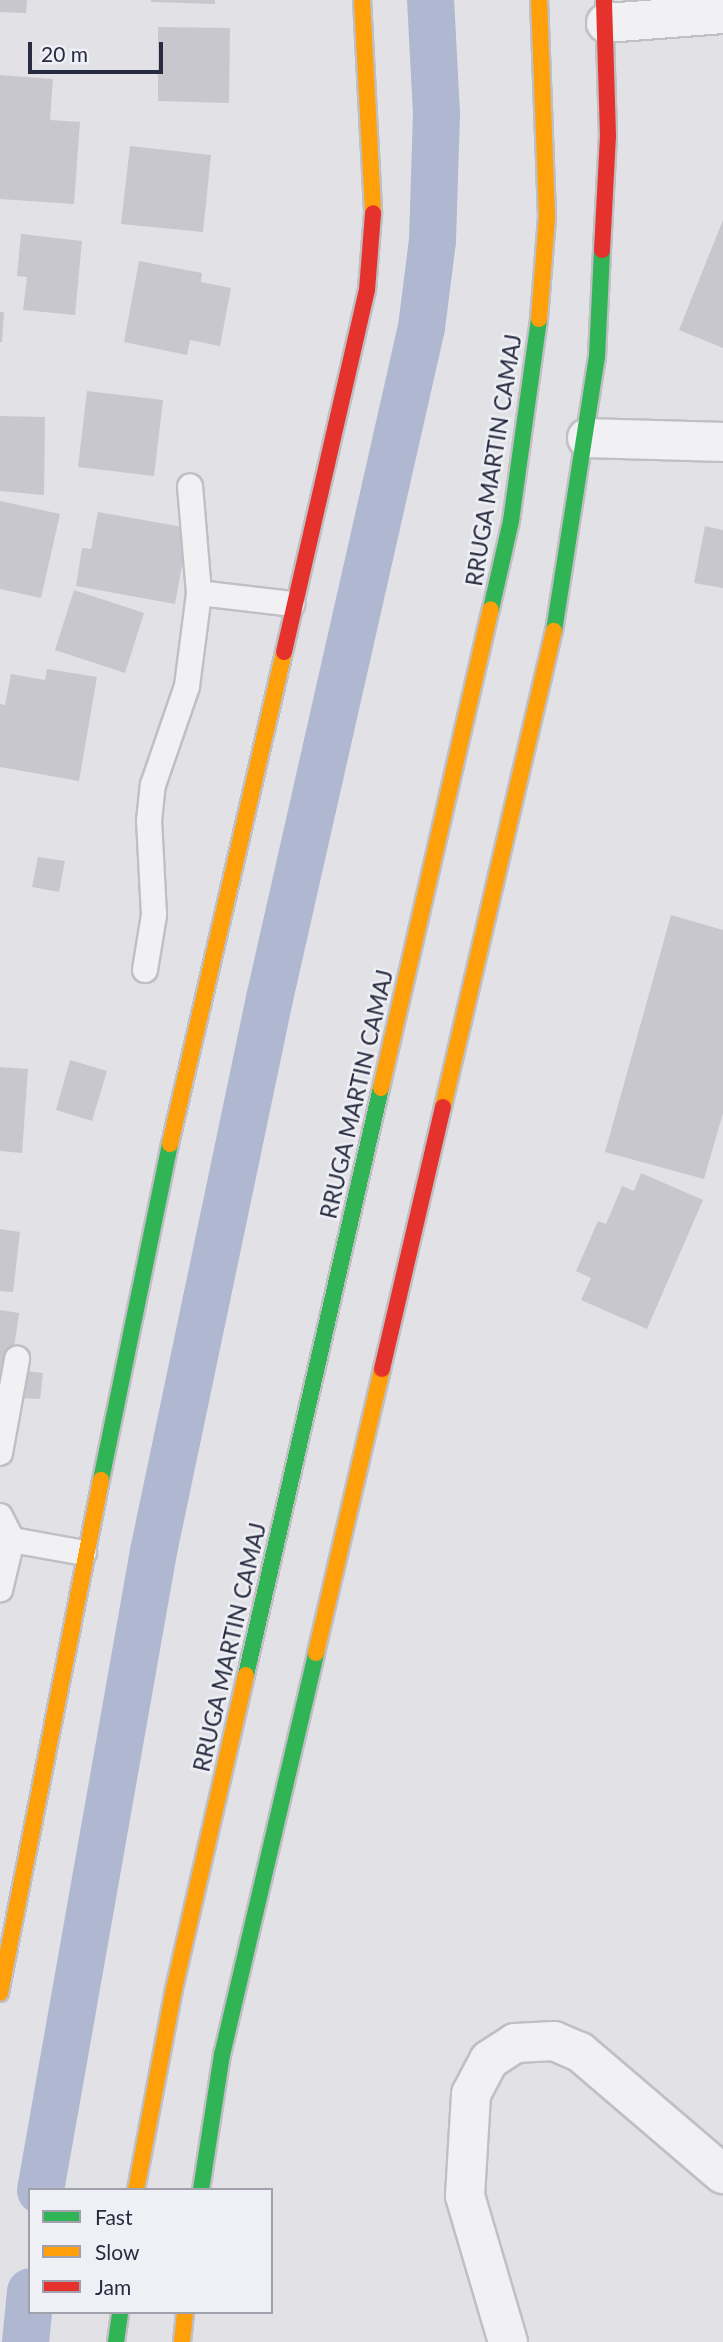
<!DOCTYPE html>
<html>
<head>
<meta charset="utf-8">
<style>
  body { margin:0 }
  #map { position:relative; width:723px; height:2342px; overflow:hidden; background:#e1e1e6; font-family:Lato,sans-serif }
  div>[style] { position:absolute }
  .canal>* { height:47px; margin:-23.5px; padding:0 23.5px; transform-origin:23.5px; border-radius:23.5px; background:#afb7d1 }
  .building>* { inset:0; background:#c7c7cd }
  .roads { filter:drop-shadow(2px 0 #bfbfc4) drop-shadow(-2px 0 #bfbfc4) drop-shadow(0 2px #bfbfc4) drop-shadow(0 -2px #bfbfc4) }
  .lane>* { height:24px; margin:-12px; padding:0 12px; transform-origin:12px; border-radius:12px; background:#f1f1f3 }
  .street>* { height:38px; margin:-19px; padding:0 19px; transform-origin:19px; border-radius:19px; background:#f1f1f3 }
  .fast>* { height:16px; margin:-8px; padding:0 8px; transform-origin:8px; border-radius:8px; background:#30b455 }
  .slow>* { height:16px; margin:-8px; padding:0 8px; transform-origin:8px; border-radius:8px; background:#ff9f0a }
  .jam>* { height:16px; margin:-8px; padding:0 8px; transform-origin:8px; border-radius:8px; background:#e5322d }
  span { translate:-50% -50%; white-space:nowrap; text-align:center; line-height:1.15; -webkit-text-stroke:5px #eff0f6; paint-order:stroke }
  .street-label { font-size:23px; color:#282b3f }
  .legend { position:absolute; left:28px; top:2188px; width:245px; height:126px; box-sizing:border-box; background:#eff0f6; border:2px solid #9fa1ad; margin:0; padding:9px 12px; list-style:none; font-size:21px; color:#282b3f }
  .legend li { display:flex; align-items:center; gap:14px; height:35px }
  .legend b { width:35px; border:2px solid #9fa1ad }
  .scale { position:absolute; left:28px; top:42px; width:135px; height:32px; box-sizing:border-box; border:4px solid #282b3f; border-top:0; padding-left:9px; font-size:21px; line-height:24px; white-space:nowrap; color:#282b3f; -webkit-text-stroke:5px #eff0f6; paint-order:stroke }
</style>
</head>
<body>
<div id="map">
  <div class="canal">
    <i style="left:40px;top:2190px;width:649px;rotate:-79.97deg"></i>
    <i style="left:153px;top:1551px;width:565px;rotate:-78.15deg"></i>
    <i style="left:269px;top:998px;width:688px;rotate:-77.24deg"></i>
    <i style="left:421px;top:327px;width:88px;rotate:-82.8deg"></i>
    <i style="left:432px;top:240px;width:127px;rotate:-88.2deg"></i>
    <i style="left:436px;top:113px;width:113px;rotate:-93deg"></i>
    <i style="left:25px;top:2342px;width:51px;rotate:-84.4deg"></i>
  </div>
  <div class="building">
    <i style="clip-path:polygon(0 0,27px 0,26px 13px,0 12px)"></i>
    <i style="clip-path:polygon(151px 0,215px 0,215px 4px,151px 2px)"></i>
    <i style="clip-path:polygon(158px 27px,230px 28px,229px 103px,158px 101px)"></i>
    <i style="clip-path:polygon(0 75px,53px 79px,50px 120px,80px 122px,74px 204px,0 199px)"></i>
    <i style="clip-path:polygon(130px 146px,211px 155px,203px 232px,121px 224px)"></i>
    <i style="clip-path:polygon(723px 220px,723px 348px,679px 330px)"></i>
    <i style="clip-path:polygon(21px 234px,82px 241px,75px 315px,23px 310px,27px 277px,17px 276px)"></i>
    <i style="clip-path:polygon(139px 261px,202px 273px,201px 282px,231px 288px,220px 346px,190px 340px,187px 355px,124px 342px)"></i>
    <i style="clip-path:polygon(0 312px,4px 312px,2px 342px,0 342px)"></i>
    <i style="clip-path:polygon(87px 391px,163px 400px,154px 476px,78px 467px)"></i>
    <i style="clip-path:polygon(0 416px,45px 417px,44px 495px,0 491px)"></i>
    <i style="clip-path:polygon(0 501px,60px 514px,41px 598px,0 589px)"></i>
    <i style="clip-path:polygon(98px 512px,189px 528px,175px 604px,76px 586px,82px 548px,91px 549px)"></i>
    <i style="clip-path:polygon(705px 526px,723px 530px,723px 588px,694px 583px)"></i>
    <i style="clip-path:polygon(74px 590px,144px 613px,125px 673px,55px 650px)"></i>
    <i style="clip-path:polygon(47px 669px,97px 677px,79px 781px,0 767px,0 704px,5px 705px,11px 674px,45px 680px)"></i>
    <i style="clip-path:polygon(38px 857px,65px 861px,59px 892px,32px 887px)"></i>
    <i style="clip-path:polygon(671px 915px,723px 930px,723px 1113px,704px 1179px,605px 1152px)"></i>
    <i style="clip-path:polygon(70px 1060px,107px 1071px,92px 1121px,56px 1110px)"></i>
    <i style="clip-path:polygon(0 1067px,28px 1069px,22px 1153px,0 1151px)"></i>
    <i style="clip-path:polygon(641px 1173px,703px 1200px,647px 1329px,581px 1300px,591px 1278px,576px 1271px,598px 1221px,606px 1224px,622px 1186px,634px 1191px)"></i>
    <i style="clip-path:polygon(0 1229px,20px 1232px,13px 1292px,0 1291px)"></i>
    <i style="clip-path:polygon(0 1310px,19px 1313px,6px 1405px,0 1404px)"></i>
    <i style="clip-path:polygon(26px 1371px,43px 1373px,40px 1399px,23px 1398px)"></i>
  </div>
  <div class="roads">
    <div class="lane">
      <i style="left:199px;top:593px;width:94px;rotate:6.7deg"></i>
      <i style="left:145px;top:970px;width:56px;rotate:-80.7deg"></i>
      <i style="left:154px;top:915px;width:94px;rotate:-93deg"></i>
      <i style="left:149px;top:821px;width:36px;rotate:-84deg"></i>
      <i style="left:153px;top:785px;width:105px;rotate:-71deg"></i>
      <i style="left:187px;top:686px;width:94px;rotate:-82.6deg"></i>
      <i style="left:199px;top:593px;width:107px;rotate:-94.8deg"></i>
      <i style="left:0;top:1453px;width:96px;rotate:-79.7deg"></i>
      <i style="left:0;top:1516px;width:27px;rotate:63deg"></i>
      <i style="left:12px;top:1540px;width:51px;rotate:103.5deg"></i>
      <i style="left:12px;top:1540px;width:73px;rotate:10.2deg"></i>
    </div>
    <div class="street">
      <i style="left:606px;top:23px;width:117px;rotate:-4.4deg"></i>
      <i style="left:587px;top:438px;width:136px;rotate:1.7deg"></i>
      <i style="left:508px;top:2342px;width:152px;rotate:-106.4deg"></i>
      <i style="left:465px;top:2196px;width:102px;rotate:-86.6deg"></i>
      <i style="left:471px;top:2094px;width:38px;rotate:-62deg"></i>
      <i style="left:489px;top:2060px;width:31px;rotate:-33deg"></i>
      <i style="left:515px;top:2043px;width:39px;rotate:-3deg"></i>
      <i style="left:554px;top:2041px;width:28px;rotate:23deg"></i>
      <i style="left:580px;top:2052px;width:188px;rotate:40.5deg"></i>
    </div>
    <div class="fast">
      <i style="left:491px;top:609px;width:90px;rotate:-77.2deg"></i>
      <i style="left:511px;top:521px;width:204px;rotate:-82.1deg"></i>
      <i style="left:554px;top:631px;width:277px;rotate:-81.1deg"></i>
      <i style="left:597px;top:357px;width:107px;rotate:-87.3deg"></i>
      <i style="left:101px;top:1480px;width:343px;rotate:-78.4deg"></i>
      <i style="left:246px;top:1675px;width:602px;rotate:-77.05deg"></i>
      <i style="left:201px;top:2190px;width:137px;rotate:-81.2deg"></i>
      <i style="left:222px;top:2055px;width:413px;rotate:-76.8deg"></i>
      <i style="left:116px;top:2342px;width:30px;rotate:-82deg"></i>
    </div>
    <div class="slow">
      <i style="left:362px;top:0;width:213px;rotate:87deg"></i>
      <i style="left:539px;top:319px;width:102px;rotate:-85.5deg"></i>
      <i style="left:547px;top:217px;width:217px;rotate:-92.1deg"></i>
      <i style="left:381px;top:1088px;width:491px;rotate:-77.1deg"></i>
      <i style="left:443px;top:1107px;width:489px;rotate:-76.9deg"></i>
      <i style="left:170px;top:1144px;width:505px;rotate:-76.95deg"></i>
      <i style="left:316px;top:1653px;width:292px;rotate:-76.9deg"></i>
      <i style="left:0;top:1993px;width:523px;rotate:-78.86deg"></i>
      <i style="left:136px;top:2190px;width:205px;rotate:-79.3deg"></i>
      <i style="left:174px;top:1989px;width:322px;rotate:-77.1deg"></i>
      <i style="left:182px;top:2342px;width:30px;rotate:-84deg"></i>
    </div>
    <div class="jam">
      <i style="left:602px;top:250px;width:114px;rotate:-87deg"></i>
      <i style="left:608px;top:136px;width:136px;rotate:-91.7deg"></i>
      <i style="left:284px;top:652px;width:371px;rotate:-77.1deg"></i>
      <i style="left:367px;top:290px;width:77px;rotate:-85.5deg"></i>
      <i style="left:382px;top:1369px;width:269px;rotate:-76.9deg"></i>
    </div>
  </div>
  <div class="street-label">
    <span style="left:493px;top:460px;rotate:-81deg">RRUGA MARTIN CAMAJ</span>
    <span style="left:356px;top:1094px;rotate:-77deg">RRUGA MARTIN CAMAJ</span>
    <span style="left:229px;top:1647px;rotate:-77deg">RRUGA MARTIN CAMAJ</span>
  </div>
  <ul class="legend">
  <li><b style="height:9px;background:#30b455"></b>Fast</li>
  <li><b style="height:9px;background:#ff9f0a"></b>Slow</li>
  <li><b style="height:9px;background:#e5322d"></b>Jam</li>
  </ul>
  <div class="scale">20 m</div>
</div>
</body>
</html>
